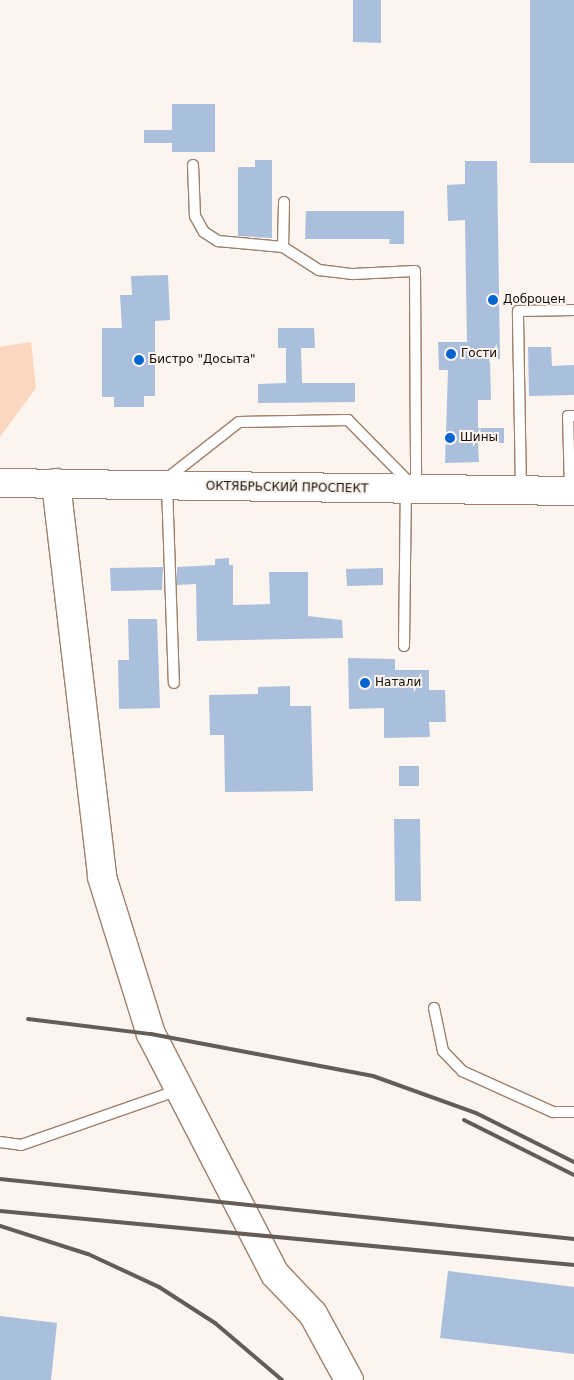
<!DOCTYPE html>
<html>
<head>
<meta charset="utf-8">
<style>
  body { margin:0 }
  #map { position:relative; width:574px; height:1380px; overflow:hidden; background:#fbf4ef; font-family:"DejaVu Sans",sans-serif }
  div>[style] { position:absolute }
  .green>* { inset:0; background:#fad7be }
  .building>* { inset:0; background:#aabfdc }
  .roads { filter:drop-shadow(1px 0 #9d806c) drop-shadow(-1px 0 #9d806c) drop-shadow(0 1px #9d806c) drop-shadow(0 -1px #9d806c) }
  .lane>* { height:10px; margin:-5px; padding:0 5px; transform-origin:5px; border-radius:5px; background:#fff }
  .secondary>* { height:28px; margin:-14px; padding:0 14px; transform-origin:14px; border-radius:14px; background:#fff }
  .primary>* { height:28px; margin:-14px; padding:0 14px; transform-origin:14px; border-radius:14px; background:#fff }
  .rail>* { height:4px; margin:-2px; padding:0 2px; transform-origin:2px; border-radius:2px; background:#665c56 }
  .dots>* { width:14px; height:14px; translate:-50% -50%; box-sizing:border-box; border:2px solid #fbf4ef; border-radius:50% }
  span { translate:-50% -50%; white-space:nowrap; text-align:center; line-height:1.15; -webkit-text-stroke:4px #fbf4ef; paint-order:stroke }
  .poi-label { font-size:12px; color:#180d06 }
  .left { translate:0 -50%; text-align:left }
  .street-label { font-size:12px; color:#180d06 }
</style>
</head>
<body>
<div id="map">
  <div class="green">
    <i style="clip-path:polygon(31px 342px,36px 388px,0 437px,0 347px)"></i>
  </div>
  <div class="building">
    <i style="clip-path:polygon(353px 0,381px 0,381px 43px,353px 42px)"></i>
    <i style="clip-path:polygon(530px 0,574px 0,574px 163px,530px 163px)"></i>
    <i style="clip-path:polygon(172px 104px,215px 104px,215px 152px,172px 152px,172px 143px,144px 143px,144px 130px,172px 130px)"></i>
    <i style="clip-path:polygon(255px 160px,272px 160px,272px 238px,238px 236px,238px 167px,255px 167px)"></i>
    <i style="clip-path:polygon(465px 161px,497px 161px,500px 359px,490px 359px,491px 400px,478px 400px,478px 428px,504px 428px,504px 443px,478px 443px,479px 462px,445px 463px,448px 370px,439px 370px,438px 342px,467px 342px,465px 220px,448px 221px,447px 185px,465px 184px)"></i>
    <i style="clip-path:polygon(306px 211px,404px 211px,404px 244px,389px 244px,390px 239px,305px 239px)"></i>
    <i style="clip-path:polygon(168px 275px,170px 320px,155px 321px,155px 396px,144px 396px,144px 407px,114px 407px,114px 397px,102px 397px,102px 328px,122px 328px,120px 295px,132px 295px,131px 276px)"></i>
    <i style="clip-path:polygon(278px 328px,314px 328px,315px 348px,301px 348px,302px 383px,355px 383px,355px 402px,258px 403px,258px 384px,286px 383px,286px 348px,278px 348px)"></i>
    <i style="clip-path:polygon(528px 347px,551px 347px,552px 366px,574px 365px,574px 395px,529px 396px)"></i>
    <i style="clip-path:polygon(229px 558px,229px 565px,233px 565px,233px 605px,270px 604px,269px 572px,308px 572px,308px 616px,342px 620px,343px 638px,197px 641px,196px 584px,177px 585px,177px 567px,215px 565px,215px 559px)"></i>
    <i style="clip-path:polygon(163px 567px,162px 590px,111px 591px,110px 568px)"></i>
    <i style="clip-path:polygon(383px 568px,383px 585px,347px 586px,346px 569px)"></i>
    <i style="clip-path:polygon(128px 619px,157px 619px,160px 708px,119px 709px,118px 660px,129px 660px)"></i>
    <i style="clip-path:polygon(348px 658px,395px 659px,395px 670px,429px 670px,429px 690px,445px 690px,446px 722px,429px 722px,430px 737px,384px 738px,384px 708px,349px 709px)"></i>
    <i style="clip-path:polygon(290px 686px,290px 706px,311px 706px,313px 791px,225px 792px,224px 735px,210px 735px,209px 695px,258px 694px,258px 687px)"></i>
    <i style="clip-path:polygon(399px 766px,419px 766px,419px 786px,399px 786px)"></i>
    <i style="clip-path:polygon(394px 819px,420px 819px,421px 901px,395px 901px)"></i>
    <i style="clip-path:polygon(448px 1271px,574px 1287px,574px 1354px,440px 1338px)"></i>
    <i style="clip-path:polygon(0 1316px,57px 1323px,51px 1380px,0 1380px)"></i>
  </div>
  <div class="roads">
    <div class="lane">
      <i style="left:193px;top:165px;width:51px;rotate:87.8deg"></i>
      <i style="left:195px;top:216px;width:18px;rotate:61deg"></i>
      <i style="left:204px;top:232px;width:17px;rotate:33deg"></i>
      <i style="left:218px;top:241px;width:65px;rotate:5.3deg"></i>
      <i style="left:283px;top:247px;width:43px;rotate:32.6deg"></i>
      <i style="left:319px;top:270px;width:34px;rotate:7deg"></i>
      <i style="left:353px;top:274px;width:62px;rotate:-2.8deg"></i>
      <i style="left:415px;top:271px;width:218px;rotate:89.7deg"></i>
      <i style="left:283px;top:247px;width:45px;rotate:-88.7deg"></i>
      <i style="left:165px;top:480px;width:94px;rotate:-38.1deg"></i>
      <i style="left:239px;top:422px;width:109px;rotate:-1.1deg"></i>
      <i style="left:348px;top:420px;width:90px;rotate:45.5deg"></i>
      <i style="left:167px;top:486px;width:197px;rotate:88deg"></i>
      <i style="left:521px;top:489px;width:178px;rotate:-91deg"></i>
      <i style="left:518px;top:311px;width:56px;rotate:-1deg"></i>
      <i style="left:570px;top:490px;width:74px;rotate:-91.5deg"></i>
      <i style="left:568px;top:416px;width:6px"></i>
      <i style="left:404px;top:646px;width:156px;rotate:-89.3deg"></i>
      <i style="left:434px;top:1008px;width:44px;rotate:78.2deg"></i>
      <i style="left:443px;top:1051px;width:28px;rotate:46deg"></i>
      <i style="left:462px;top:1071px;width:100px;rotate:24.3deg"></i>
      <i style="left:553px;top:1112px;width:21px"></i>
      <i style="left:0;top:1142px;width:21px;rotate:8deg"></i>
      <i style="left:21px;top:1145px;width:167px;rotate:-19.2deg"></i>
    </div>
    <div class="secondary">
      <i style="left:56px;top:483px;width:397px;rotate:83.3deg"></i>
      <i style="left:102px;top:877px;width:164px;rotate:72.7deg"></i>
      <i style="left:151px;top:1034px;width:270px;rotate:62.7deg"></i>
      <i style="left:275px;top:1274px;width:55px;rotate:46.5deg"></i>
      <i style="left:313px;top:1314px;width:75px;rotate:61.4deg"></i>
    </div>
    <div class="primary">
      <i style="left:0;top:483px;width:574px;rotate:0.8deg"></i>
    </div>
  </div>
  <div class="rail">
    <i style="left:28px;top:1019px;width:124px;rotate:7deg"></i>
    <i style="left:151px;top:1034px;width:226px;rotate:10.7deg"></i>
    <i style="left:373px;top:1076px;width:109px;rotate:19.8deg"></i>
    <i style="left:476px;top:1113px;width:110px;rotate:26.6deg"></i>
    <i style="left:464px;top:1120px;width:123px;rotate:26.6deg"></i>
    <i style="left:0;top:1179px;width:577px;rotate:5.97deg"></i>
    <i style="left:0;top:1211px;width:577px;rotate:5.37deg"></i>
    <i style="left:0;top:1226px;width:92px;rotate:17.7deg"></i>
    <i style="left:88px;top:1254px;width:78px;rotate:24.9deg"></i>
    <i style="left:159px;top:1287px;width:67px;rotate:32.7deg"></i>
    <i style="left:215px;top:1323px;width:88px;rotate:40.4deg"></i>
  </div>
  <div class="dots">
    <i style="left:493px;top:300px;background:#0465ce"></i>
    <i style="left:451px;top:354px;background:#0465ce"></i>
    <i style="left:139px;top:360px;background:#0465ce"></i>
    <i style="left:450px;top:438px;background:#0465ce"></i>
    <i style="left:365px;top:683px;background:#0465ce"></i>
  </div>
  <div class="poi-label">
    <span class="left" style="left:503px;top:300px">Доброцен</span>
    <span class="left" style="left:461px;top:354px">Гости</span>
    <span class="left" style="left:149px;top:360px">Бистро "Досыта"</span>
    <span class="left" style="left:460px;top:438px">Шины</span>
    <span class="left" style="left:375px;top:683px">Натали</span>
  </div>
  <div class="street-label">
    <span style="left:287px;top:488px;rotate:1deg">ОКТЯБРЬСКИЙ ПРОСПЕКТ</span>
  </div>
</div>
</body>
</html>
